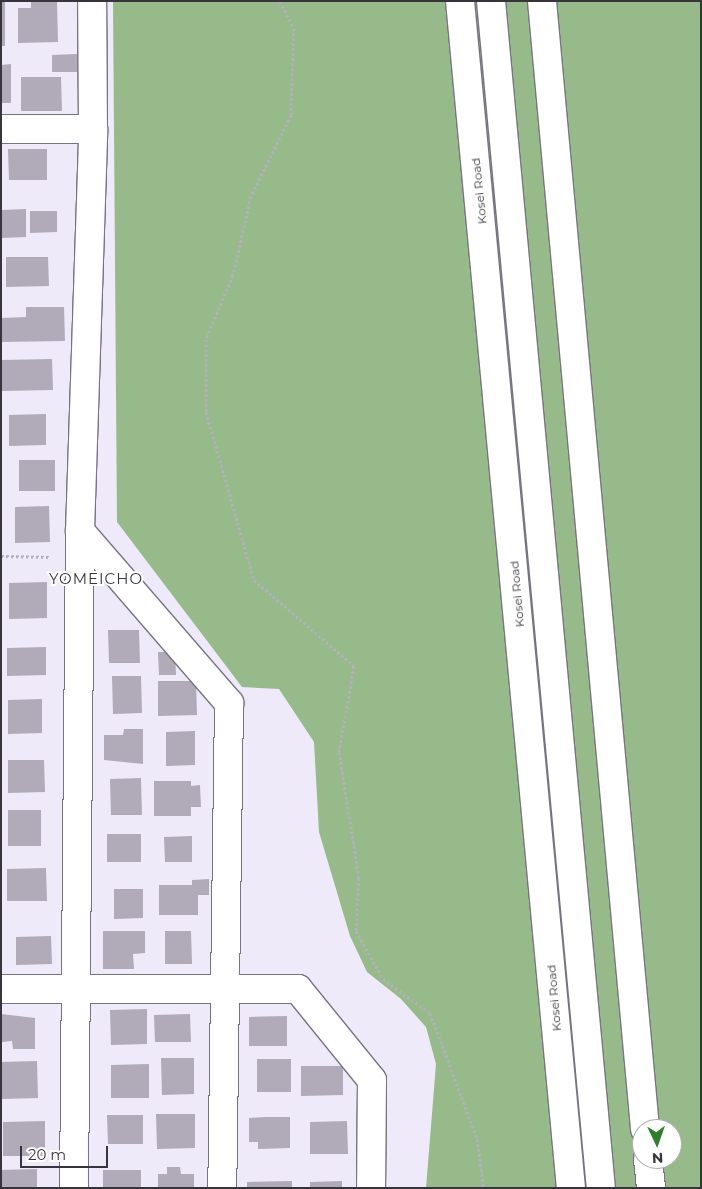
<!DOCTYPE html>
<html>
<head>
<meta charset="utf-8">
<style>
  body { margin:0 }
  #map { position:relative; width:702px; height:1189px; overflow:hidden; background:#eeeaf9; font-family:Montserrat,sans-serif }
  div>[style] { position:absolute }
  .forest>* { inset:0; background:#96ba8a }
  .building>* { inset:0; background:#b1aab8 }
  .path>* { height:3px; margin-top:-1.5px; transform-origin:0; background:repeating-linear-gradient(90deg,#b3b0bc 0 2.5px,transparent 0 5px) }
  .roads { filter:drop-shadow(1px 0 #777481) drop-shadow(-1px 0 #777481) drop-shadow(0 1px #777481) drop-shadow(0 -1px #777481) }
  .minor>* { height:28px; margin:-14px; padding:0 14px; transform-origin:14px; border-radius:14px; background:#fff }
  .tertiary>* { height:28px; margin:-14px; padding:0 14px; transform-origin:14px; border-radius:14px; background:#fff }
  .motorway>* { height:28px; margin:-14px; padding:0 14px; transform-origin:14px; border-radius:14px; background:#fff }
  span { translate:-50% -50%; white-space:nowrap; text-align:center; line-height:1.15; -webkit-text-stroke:4px #fff; paint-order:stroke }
  .street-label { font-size:12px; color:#37353b }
  .quarter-label { font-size:15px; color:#37353b; letter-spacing:1px }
  .frame { position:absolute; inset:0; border:2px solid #37353b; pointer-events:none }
  .north { position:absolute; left:632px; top:1119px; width:50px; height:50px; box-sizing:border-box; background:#fff; border:1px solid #afaeb1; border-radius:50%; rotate:177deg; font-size:14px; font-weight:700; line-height:20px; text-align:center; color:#37353b }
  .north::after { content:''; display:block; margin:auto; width:18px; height:22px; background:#2d7f2b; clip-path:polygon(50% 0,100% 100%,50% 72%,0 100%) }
  .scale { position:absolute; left:20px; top:1146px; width:88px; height:22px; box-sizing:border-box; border:2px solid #37353b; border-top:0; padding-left:6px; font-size:15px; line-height:18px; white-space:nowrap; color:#37353b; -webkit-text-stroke:4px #fff; paint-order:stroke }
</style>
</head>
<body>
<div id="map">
  <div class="forest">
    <i style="clip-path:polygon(evenodd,113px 1px,701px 1px,701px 1188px,426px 1188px,436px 1064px,426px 1027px,401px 999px,367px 972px,350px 936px,319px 832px,314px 742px,279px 689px,242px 687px,117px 522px,113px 1px,642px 1129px,672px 1129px,672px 1159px,642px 1159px,642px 1129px)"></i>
  </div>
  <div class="building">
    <i style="clip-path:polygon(31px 1px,57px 1px,58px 42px,18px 43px,18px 8px,31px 8px)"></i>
    <i style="clip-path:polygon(1px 2px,5px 2px,5px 46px,1px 46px)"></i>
    <i style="clip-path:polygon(77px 54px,77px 72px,52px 72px,52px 55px)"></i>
    <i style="clip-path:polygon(11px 64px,11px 103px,1px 103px,1px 65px)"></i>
    <i style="clip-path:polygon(21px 77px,61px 77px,62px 111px,21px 111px)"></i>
    <i style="clip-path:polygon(8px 149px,47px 149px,47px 180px,9px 180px)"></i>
    <i style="clip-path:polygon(26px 209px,26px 237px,1px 238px,1px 210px)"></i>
    <i style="clip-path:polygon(30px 211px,57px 211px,57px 232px,30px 233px)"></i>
    <i style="clip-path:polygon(6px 257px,48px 257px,49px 286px,6px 287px)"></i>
    <i style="clip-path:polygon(26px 307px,64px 307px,65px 341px,1px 342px,1px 318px,26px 317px)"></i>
    <i style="clip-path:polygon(52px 359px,53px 390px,2px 391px,1px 360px)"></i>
    <i style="clip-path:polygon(46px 414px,46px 445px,9px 446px,9px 415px)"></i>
    <i style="clip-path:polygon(19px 460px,55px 460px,55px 491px,19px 491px)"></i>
    <i style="clip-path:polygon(49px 506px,50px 542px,15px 543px,15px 507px)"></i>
    <i style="clip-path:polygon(47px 582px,47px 618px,9px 619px,9px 583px)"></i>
    <i style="clip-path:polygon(108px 630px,139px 630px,140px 663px,109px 663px)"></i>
    <i style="clip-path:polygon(46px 647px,46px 675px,7px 676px,7px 648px)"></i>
    <i style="clip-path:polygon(158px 652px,175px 652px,176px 675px,159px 675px)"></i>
    <i style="clip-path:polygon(112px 676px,141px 676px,142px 713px,113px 714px)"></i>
    <i style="clip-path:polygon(158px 681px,196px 681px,197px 715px,158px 716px)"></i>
    <i style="clip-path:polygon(42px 699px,42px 733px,8px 734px,8px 700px)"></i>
    <i style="clip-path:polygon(124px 729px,143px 729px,143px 764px,104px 760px,104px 735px,123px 735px)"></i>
    <i style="clip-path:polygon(195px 731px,195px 765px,166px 766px,166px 732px)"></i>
    <i style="clip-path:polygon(8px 760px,44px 760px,45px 792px,8px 793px)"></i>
    <i style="clip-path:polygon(141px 778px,142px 815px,111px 815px,110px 779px)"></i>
    <i style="clip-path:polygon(154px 781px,191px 781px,191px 786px,200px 785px,201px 807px,191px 807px,191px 816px,154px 816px)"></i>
    <i style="clip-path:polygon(8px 810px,41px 810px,41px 846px,8px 846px)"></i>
    <i style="clip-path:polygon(107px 834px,141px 834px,141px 862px,107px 862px)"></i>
    <i style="clip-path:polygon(192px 836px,192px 862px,165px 862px,164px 837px)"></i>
    <i style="clip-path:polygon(46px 868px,47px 901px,7px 901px,7px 869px)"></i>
    <i style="clip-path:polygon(209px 879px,209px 895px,198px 895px,198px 915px,159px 915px,159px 885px,192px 885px,192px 880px)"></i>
    <i style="clip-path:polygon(114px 889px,143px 889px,143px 918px,114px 919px)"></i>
    <i style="clip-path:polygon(103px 931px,145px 931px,145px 953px,133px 954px,134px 969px,103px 969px)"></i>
    <i style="clip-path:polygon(165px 931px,191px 931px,192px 964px,165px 964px)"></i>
    <i style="clip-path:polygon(51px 936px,52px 964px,16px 965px,16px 937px)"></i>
    <i style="clip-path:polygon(147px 1009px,147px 1044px,111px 1045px,110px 1010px)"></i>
    <i style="clip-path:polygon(1px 1014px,35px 1018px,35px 1049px,13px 1049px,12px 1041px,2px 1042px)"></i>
    <i style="clip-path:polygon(190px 1014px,191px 1042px,155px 1042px,154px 1015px)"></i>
    <i style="clip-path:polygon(287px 1016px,287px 1046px,249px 1046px,249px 1017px)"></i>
    <i style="clip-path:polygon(161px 1058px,194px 1058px,194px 1094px,162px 1095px)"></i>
    <i style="clip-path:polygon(257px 1059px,291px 1059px,291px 1092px,257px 1092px)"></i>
    <i style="clip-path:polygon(37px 1061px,38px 1098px,1px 1099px,1px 1062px)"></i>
    <i style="clip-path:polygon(149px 1064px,149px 1098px,111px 1098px,111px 1065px)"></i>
    <i style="clip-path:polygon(301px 1066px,343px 1066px,343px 1095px,301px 1096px)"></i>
    <i style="clip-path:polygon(156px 1114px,195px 1114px,195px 1148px,157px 1149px)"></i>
    <i style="clip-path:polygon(107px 1115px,143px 1115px,143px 1144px,108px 1144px)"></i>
    <i style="clip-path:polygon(265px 1117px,290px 1117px,290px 1148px,258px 1149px,258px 1142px,249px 1142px,249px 1118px)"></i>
    <i style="clip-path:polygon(45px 1121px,45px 1156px,3px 1156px,3px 1122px)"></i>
    <i style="clip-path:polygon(347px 1121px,348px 1154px,310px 1154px,310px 1122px)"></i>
    <i style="clip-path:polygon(167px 1167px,180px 1167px,181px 1174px,194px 1174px,194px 1188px,158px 1188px,158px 1174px,167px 1174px)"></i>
    <i style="clip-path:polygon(37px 1169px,37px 1188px,1px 1188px,1px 1170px)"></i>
    <i style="clip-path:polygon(103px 1170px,141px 1170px,141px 1188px,103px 1188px)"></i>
    <i style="clip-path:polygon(292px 1181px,292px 1188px,247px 1188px,247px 1182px)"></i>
    <i style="clip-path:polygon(342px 1181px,342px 1188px,310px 1188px,310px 1182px)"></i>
  </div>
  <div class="path">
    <i style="left:280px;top:1px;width:30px;rotate:63deg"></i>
    <i style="left:294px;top:28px;width:87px;rotate:92deg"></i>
    <i style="left:291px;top:115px;width:90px;rotate:116.3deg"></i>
    <i style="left:251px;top:196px;width:81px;rotate:102.8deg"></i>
    <i style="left:233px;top:275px;width:69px;rotate:112.9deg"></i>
    <i style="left:206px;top:339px;width:73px;rotate:90deg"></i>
    <i style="left:206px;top:412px;width:175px;rotate:74.1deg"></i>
    <i style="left:254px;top:580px;width:132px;rotate:40.7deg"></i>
    <i style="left:354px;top:666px;width:87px;rotate:99.9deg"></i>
    <i style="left:339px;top:752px;width:128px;rotate:81deg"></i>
    <i style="left:359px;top:878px;width:53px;rotate:93.2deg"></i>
    <i style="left:356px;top:931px;width:55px;rotate:60.6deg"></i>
    <i style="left:383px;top:979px;width:58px;rotate:35.9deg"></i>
    <i style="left:430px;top:1013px;width:134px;rotate:69.5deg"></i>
    <i style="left:477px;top:1139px;width:49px;rotate:81.9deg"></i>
    <i style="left:1px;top:556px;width:50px;rotate:1.1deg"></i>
  </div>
  <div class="roads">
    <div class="minor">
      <i style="left:1px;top:129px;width:92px"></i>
      <i style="left:80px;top:531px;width:228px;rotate:49.1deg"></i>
      <i style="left:229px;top:703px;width:485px;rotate:90.8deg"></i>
      <i style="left:1px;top:989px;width:297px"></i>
      <i style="left:298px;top:989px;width:117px;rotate:50.9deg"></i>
      <i style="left:372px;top:1080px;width:108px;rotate:90.5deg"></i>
      <i style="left:74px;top:1188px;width:657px;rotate:-89.48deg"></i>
      <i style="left:80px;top:531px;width:402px;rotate:-88.1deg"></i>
      <i style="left:93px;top:129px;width:128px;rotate:-90.4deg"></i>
    </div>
    <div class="tertiary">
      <i style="left:542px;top:1px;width:1133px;rotate:84.78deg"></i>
      <i style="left:648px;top:1159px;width:29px;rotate:84deg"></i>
    </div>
    <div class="motorway">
      <i style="left:460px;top:1px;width:1192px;rotate:84.66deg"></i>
      <i style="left:491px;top:1px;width:1192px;rotate:84.71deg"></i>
    </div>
  </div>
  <div class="street-label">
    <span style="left:479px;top:191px;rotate:-96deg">Kosei Road</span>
    <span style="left:517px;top:594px;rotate:-95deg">Kosei Road</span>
    <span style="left:554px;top:998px;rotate:-95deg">Kosei Road</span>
  </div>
  <div class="quarter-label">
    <span style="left:96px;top:579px">YOMEICHO</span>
  </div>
  <div class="frame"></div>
  <div class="north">N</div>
  <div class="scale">20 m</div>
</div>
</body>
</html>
